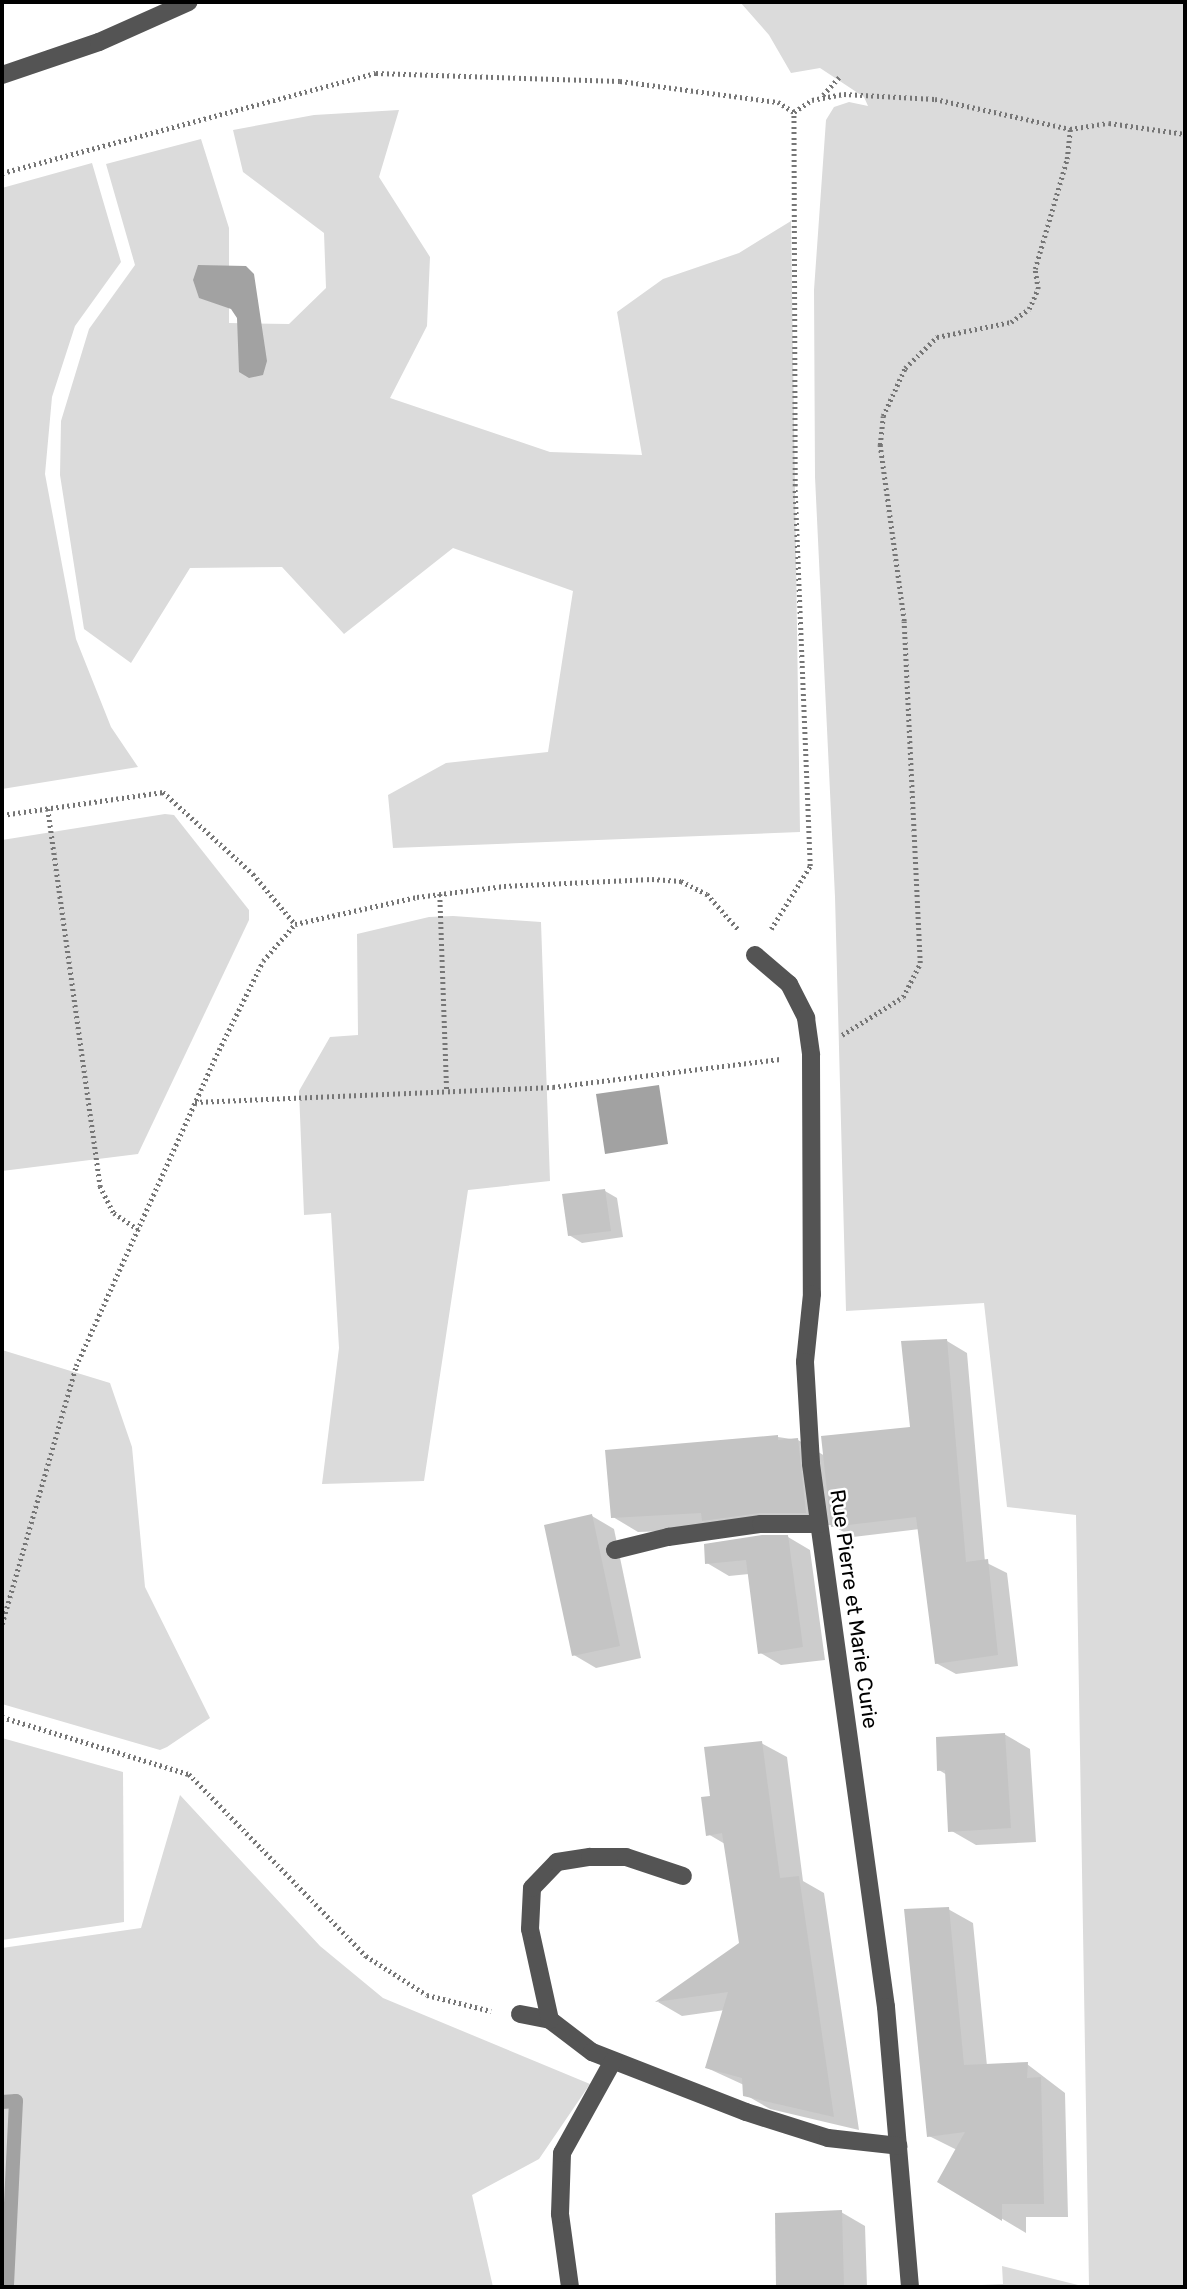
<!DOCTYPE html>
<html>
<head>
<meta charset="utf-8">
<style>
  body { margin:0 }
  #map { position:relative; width:1187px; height:2289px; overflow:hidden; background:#fff; font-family:Rubik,sans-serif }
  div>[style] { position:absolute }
  .green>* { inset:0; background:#dbdbdb }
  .water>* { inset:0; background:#a2a2a2 }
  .shadow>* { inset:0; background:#0003 }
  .stream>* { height:14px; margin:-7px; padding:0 7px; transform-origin:7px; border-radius:7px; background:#a2a2a2 }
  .building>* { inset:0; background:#c4c4c4 }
  .path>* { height:4.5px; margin-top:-2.25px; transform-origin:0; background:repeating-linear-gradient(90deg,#767676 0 2px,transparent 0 5.5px) }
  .minor>* { height:18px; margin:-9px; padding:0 9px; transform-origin:9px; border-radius:9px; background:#545454 }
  span { translate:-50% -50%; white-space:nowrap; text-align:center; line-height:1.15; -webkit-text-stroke:5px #fff; paint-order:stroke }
  .street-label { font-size:21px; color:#000 }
  .frame { position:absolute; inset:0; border:4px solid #000; pointer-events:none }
</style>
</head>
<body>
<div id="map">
  <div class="green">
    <i style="clip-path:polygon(740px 2px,1185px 2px,1185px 2287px,1089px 2287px,1076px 1515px,1007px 1507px,984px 1303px,846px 1311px,835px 897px,815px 477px,814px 290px,826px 120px,834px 107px,849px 102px,868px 106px,864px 97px,820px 68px,791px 73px,769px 35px)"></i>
    <i style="clip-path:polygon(399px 110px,379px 177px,430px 257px,427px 326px,390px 398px,550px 452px,642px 455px,617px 312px,663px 279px,739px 253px,791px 221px,800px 832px,393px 848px,388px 795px,446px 763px,548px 752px,573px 591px,453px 548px,344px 634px,282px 567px,190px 568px,131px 663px,84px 629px,60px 475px,61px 421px,89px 329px,135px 265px,106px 164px,201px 139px,229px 228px,229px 323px,289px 324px,326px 288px,324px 233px,243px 172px,233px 130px,314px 115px)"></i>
    <i style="clip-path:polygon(92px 163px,121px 262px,75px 326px,52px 397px,45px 474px,76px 639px,111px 727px,138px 767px,2px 789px,2px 188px)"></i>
    <i style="clip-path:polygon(165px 814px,174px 815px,249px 910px,249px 920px,138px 1154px,2px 1171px,2px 840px)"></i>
    <i style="clip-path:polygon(453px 916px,541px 922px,550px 1181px,468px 1190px,424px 1481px,322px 1484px,339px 1348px,331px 1213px,304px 1215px,299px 1091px,330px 1037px,358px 1035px,357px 934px,429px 917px)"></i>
    <i style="clip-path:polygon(2px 1350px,110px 1383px,132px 1447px,145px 1587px,210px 1718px,167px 1747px,160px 1750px,2px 1704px)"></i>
    <i style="clip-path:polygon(2px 1738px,123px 1772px,124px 1922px,2px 1940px)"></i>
    <i style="clip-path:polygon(180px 1795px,320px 1946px,383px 1998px,590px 2084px,539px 2159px,472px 2195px,493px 2287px,2px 2287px,2px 1948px,141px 1928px)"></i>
    <i style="clip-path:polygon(1002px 2266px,1086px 2287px,939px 2287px,1003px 2284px)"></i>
  </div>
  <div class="water">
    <i style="clip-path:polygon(198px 265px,246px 266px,254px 274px,267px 361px,263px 375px,249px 378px,239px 372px,237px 318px,231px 309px,199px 298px,193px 280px)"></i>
    <i style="clip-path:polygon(659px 1085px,668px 1144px,605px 1154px,596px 1094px)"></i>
  </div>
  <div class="shadow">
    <i style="clip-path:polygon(605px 1191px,617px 1198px,623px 1237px,582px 1243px,569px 1235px)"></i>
    <i style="clip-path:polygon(947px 1341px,967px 1353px,985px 1562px,1007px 1573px,1018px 1666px,956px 1674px,936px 1663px,920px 1529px,853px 1537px,831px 1525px,638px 1532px,613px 1517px,778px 1437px,798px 1440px,825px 1456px,911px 1428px)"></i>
    <i style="clip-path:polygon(592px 1516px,614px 1529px,641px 1658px,596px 1668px,574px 1655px)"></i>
    <i style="clip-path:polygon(788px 1537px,810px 1550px,825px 1660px,781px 1665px,759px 1652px,749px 1574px,729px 1576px,707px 1563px)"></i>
    <i style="clip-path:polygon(1004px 1734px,1030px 1749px,1036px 1842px,976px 1845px,950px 1830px,947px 1775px,939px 1770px)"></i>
    <i style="clip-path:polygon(761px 1743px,787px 1757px,803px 1881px,824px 1893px,859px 2130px,770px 2109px,744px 2094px,744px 2085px,707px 2068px,725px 2010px,682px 2016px,658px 2002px,741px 1944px,725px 1844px,708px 1834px,712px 1797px)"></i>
    <i style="clip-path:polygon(948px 1909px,973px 1923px,987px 2066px,1027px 2064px,1065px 2093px,1068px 2217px,1026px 2217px,1026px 2233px,939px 2181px,957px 2150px,929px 2136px)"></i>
    <i style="clip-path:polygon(841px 2212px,865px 2226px,867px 2287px,779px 2287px,777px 2215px)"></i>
  </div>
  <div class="stream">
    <i style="left:2px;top:2102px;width:14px;rotate:-4deg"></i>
    <i style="left:16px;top:2101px;width:186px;rotate:92.8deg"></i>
  </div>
  <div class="building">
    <i style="clip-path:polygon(605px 1189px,611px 1231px,568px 1236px,562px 1194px)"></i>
    <i style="clip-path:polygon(947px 1339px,966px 1562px,988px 1559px,998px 1655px,935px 1664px,916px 1517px,831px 1527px,821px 1436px,910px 1427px,901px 1341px)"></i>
    <i style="clip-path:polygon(778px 1435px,778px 1440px,798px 1438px,806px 1513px,760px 1513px,702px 1521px,701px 1513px,611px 1518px,605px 1450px)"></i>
    <i style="clip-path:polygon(592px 1514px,620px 1646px,572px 1656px,544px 1525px)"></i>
    <i style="clip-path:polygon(762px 1535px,788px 1535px,803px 1647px,758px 1654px,746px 1560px,705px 1564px,704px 1544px)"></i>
    <i style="clip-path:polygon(1005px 1733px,1011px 1828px,948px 1832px,945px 1770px,937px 1771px,936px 1737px)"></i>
    <i style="clip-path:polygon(762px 1741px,780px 1878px,799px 1876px,834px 2117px,743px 2096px,742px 2078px,705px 2068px,728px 1992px,655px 2002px,739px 1943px,722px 1833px,706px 1836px,701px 1797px,710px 1796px,704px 1747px)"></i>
    <i style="clip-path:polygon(949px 1907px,964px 2065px,1028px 2062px,1027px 2078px,1041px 2077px,1044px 2204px,1002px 2204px,1002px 2221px,937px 2182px,965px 2132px,927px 2137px,904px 1909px)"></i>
    <i style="clip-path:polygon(842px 2210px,844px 2287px,776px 2287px,775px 2213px)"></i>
  </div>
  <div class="path">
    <i style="left:823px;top:95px;width:24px;rotate:-48deg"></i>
    <i style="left:794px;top:112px;width:22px;rotate:-34deg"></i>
    <i style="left:812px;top:100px;width:33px;rotate:-11deg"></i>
    <i style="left:844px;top:94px;width:91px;rotate:3.1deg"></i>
    <i style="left:935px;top:99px;width:138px;rotate:12.5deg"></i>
    <i style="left:1070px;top:129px;width:39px;rotate:-9deg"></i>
    <i style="left:1109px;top:123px;width:77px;rotate:8.2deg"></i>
    <i style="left:2px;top:173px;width:387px;rotate:-15deg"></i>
    <i style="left:376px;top:73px;width:244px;rotate:1.9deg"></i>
    <i style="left:620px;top:81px;width:159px;rotate:7.6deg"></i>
    <i style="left:778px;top:102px;width:19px;rotate:32deg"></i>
    <i style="left:48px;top:809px;width:381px;rotate:82.1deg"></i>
    <i style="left:100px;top:1186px;width:30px;rotate:63deg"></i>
    <i style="left:114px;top:1213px;width:30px;rotate:34deg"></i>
    <i style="left:2px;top:815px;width:163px;rotate:-8.1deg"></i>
    <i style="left:163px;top:792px;width:122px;rotate:42.3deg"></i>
    <i style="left:253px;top:874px;width:65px;rotate:50deg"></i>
    <i style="left:440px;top:894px;width:196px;rotate:88deg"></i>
    <i style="left:771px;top:929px;width:74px;rotate:-58.2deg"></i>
    <i style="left:810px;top:866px;width:380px;rotate:-92.3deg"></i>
    <i style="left:795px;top:486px;width:374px;rotate:-90.2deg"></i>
    <i style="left:842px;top:1035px;width:72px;rotate:-31.9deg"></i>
    <i style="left:903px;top:997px;width:38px;rotate:-63deg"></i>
    <i style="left:920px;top:963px;width:342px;rotate:-92.7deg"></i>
    <i style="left:904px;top:621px;width:178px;rotate:-97.8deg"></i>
    <i style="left:880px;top:445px;width:29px;rotate:-84deg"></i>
    <i style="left:883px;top:416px;width:53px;rotate:-65.4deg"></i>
    <i style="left:905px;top:368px;width:45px;rotate:-44.1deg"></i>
    <i style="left:937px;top:337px;width:76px;rotate:-11.5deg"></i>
    <i style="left:1011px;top:322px;width:22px;rotate:-36deg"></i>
    <i style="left:1029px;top:309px;width:22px;rotate:-66deg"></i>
    <i style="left:1038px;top:289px;width:20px;rotate:-99deg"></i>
    <i style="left:1035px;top:269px;width:115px;rotate:-73.8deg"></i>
    <i style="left:1067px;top:159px;width:30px;rotate:-84deg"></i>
    <i style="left:195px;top:1102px;width:358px;rotate:-2.4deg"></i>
    <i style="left:553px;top:1087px;width:229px;rotate:-7deg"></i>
    <i style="left:2px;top:1624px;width:268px;rotate:-74deg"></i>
    <i style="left:76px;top:1366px;width:336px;rotate:-65.7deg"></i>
    <i style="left:214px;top:1060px;width:110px;rotate:-63.7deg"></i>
    <i style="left:263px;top:961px;width:49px;rotate:-49.1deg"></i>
    <i style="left:295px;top:924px;width:125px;rotate:-12.5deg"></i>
    <i style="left:417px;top:897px;width:88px;rotate:-7.2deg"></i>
    <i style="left:504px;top:886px;width:148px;rotate:-2.7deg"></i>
    <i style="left:652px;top:879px;width:29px;rotate:4deg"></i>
    <i style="left:681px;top:881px;width:29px;rotate:27deg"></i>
    <i style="left:707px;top:894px;width:47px;rotate:48.5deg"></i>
    <i style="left:2px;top:1717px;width:195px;rotate:17deg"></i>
    <i style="left:189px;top:1774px;width:254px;rotate:45.8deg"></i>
    <i style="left:366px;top:1956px;width:72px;rotate:32.6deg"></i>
    <i style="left:427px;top:1995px;width:66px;rotate:14deg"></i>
  </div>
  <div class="minor">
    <i style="left:2px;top:75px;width:102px;rotate:-18.8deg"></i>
    <i style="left:99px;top:42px;width:98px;rotate:-24deg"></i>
    <i style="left:755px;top:955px;width:45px;rotate:40.5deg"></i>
    <i style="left:789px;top:984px;width:38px;rotate:63deg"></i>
    <i style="left:806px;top:1018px;width:37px;rotate:82deg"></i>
    <i style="left:811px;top:1055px;width:239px;rotate:89.8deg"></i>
    <i style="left:812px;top:1294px;width:68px;rotate:95.9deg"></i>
    <i style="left:805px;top:1362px;width:102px;rotate:86.6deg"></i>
    <i style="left:811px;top:1464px;width:548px;rotate:82.14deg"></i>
    <i style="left:886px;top:2007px;width:281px;rotate:85.1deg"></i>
    <i style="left:615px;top:1550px;width:55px;rotate:-13.8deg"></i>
    <i style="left:668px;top:1537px;width:94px;rotate:-8deg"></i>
    <i style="left:761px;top:1524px;width:58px"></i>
    <i style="left:520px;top:2014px;width:31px;rotate:11deg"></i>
    <i style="left:550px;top:2020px;width:53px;rotate:37.3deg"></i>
    <i style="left:592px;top:2052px;width:165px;rotate:21.3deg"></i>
    <i style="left:746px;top:2112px;width:86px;rotate:17.6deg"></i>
    <i style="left:828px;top:2138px;width:71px;rotate:6.4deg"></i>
    <i style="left:550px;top:2020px;width:93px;rotate:-102.4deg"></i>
    <i style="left:530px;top:1929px;width:41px;rotate:-87.2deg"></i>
    <i style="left:532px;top:1888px;width:36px;rotate:-46deg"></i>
    <i style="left:557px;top:1862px;width:33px;rotate:-9deg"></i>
    <i style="left:590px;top:1857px;width:36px"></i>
    <i style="left:626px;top:1857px;width:60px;rotate:18.4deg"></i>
    <i style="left:570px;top:2287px;width:74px;rotate:-97.8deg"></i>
    <i style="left:560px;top:2214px;width:61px;rotate:-88.1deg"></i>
    <i style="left:562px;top:2153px;width:105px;rotate:-61deg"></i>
  </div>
  <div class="street-label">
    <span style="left:854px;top:1609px;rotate:82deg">Rue Pierre et Marie Curie</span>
  </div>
  <div class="frame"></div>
</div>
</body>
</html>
